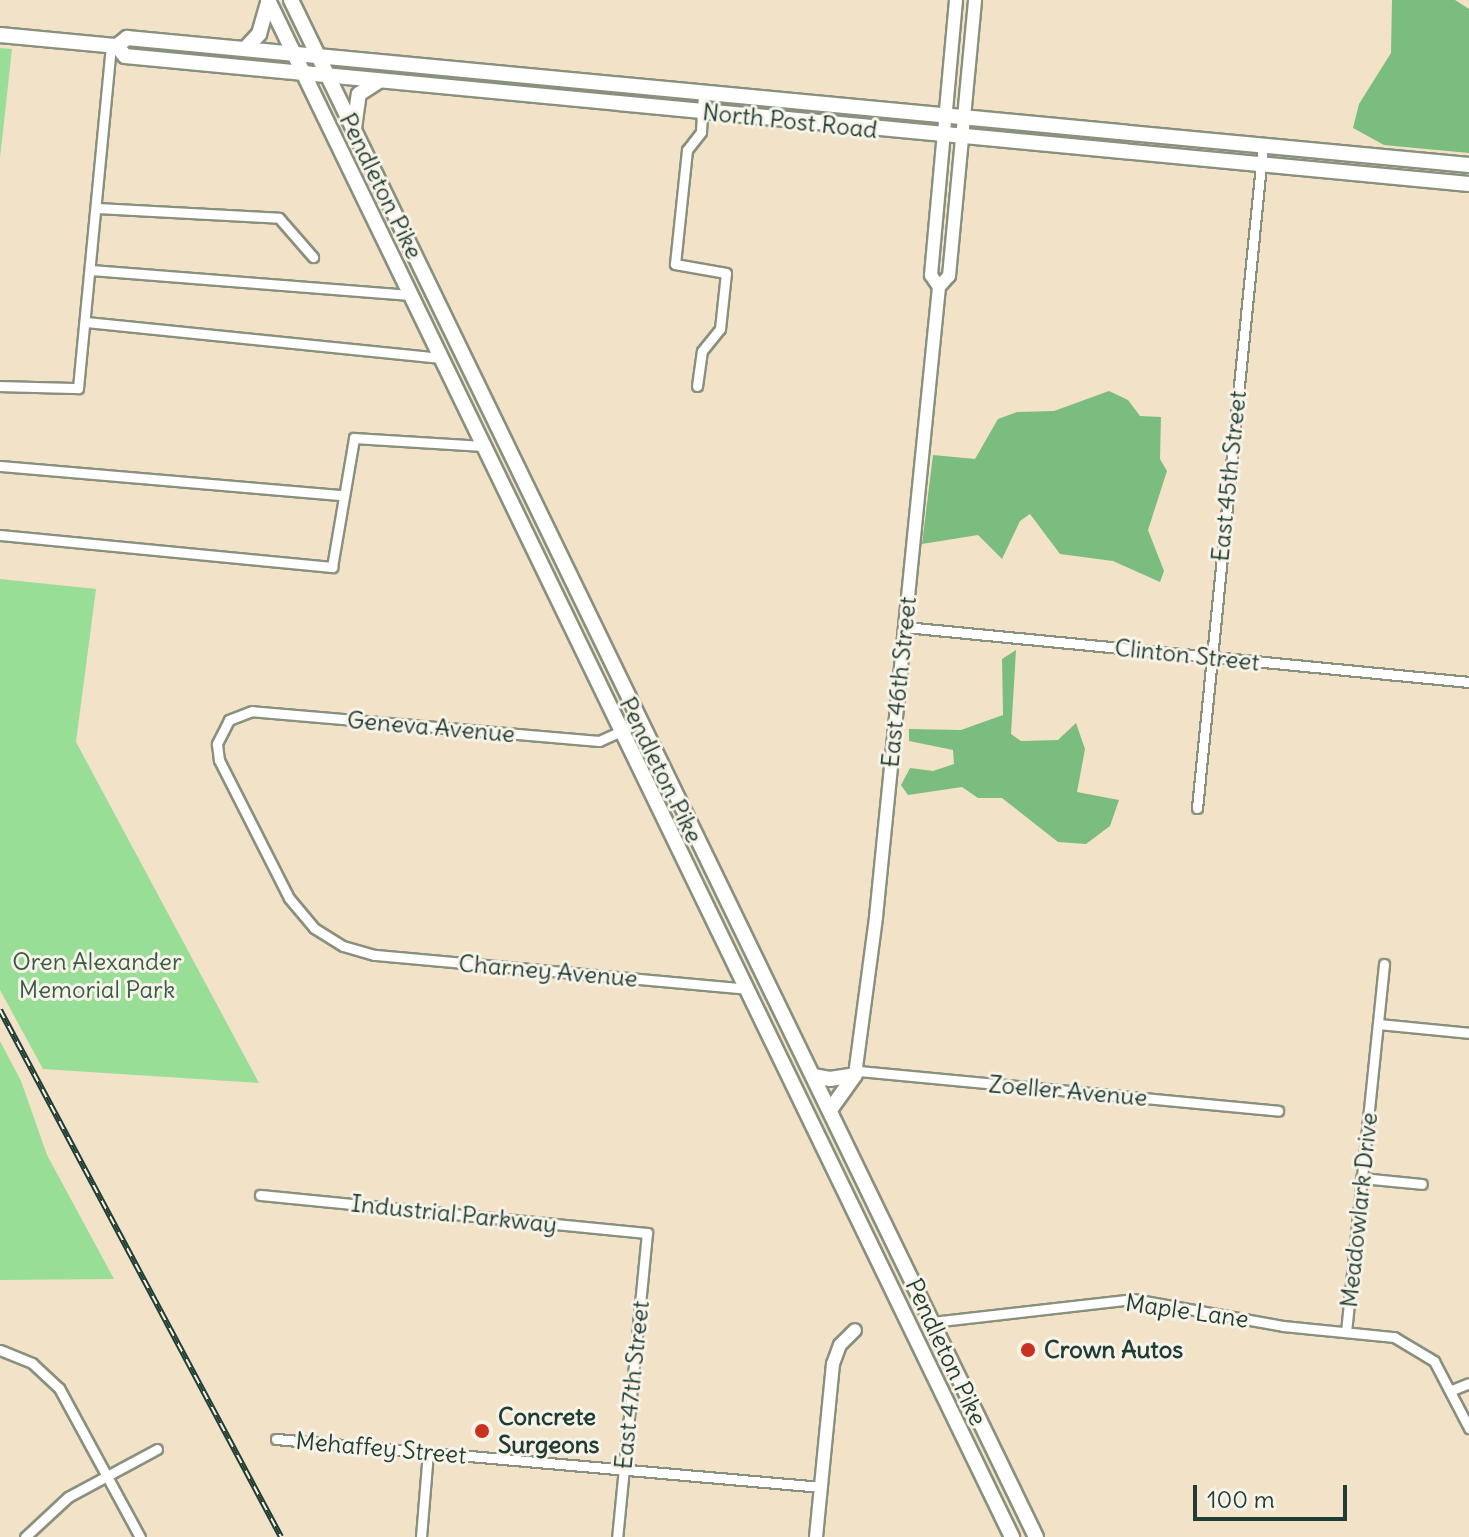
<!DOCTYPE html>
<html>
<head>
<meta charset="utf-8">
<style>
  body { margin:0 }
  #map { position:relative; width:1469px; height:1537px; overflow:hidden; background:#f2e2c7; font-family:Delius,sans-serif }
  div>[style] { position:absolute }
  .green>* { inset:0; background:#99de96 }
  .forest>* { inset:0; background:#7abd7f }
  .roads { filter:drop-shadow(2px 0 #88907e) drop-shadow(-2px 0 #88907e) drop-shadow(0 2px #88907e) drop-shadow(0 -2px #88907e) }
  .minor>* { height:9px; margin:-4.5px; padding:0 4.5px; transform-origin:4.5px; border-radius:4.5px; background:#fff }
  .tertiary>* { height:12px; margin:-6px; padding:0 6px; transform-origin:6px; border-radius:6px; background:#fff }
  .primary>* { height:14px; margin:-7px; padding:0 7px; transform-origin:7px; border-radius:7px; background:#fff }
  .rail>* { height:6px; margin-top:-3px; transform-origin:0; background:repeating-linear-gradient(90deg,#f7f3e8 0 9px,#1f3d34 0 18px); box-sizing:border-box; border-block:2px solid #1f3d34 }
  .dots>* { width:22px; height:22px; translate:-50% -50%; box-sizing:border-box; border:4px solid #f7f3e8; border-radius:50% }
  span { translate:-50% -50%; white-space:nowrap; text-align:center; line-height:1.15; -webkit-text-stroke:6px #f7f3e8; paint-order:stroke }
  .street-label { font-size:24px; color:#1f3d34 }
  .park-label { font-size:24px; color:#375d48 }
  .poi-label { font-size:24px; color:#1f3d34; font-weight:700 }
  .left { translate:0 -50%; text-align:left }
  .scale { position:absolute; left:1193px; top:1485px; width:154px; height:36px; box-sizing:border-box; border:4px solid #1f3d34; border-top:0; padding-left:10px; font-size:24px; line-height:28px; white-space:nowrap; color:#1f3d34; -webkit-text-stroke:6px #f7f3e8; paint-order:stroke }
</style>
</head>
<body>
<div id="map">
  <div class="green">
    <i style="clip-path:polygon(0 48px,12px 49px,0 158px)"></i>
    <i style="clip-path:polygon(0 579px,96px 589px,76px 742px,259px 1083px,43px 1069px,0 990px)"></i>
    <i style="clip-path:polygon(0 1041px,21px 1081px,47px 1155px,114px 1279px,0 1280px)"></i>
  </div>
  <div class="forest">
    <i style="clip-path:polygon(1392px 0,1455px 0,1469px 9px,1469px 153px,1384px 145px,1353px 128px,1359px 104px,1391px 53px)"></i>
    <i style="clip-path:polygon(1109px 391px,1128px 400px,1140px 416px,1161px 417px,1160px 459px,1167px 471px,1148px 530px,1164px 571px,1160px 582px,1113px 561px,1060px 554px,1030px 514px,1020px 521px,1002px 559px,978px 535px,922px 544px,933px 455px,975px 459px,998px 419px,1017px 412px,1054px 411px)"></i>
    <i style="clip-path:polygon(1016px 650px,1011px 734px,1021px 741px,1058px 740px,1076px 723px,1085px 749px,1077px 792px,1119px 800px,1110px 826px,1086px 844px,1058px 842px,1002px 798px,978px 798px,962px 787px,908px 795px,901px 785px,910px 768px,933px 771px,954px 764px,953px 750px,909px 741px,909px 729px,961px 730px,1003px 715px,1002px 659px)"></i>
  </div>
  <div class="roads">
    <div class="minor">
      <i style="left:97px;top:208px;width:182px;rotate:3.1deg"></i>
      <i style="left:279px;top:218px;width:52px;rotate:48.9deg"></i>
      <i style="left:91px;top:270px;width:320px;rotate:4.5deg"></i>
      <i style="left:86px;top:322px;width:357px;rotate:5.8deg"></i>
      <i style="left:0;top:386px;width:78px;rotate:1.5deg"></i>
      <i style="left:78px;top:388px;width:345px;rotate:-84.5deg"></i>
      <i style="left:697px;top:386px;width:35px;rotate:-82deg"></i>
      <i style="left:702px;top:351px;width:28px;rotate:-51deg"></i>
      <i style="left:720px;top:329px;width:56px;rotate:-83.9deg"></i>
      <i style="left:726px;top:273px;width:52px;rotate:-170deg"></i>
      <i style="left:675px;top:264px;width:115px;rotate:-84deg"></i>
      <i style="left:687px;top:150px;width:23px;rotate:-52deg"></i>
      <i style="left:701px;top:132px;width:39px;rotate:-87deg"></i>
      <i style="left:0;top:466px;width:342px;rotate:4.9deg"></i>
      <i style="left:0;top:535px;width:334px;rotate:5.5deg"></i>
      <i style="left:332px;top:567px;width:131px;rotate:-80.3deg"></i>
      <i style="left:354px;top:438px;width:129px;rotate:3.5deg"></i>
      <i style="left:905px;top:627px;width:567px;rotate:5.57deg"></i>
      <i style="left:639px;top:723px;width:44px;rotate:155.8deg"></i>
      <i style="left:599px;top:741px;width:348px;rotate:-175.1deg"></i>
      <i style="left:252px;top:711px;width:25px;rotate:159deg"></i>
      <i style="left:229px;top:720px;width:27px;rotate:117deg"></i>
      <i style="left:217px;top:744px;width:16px;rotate:83deg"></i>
      <i style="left:219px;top:760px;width:155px;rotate:63.1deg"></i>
      <i style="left:289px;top:898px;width:39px;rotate:50deg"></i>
      <i style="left:314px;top:928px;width:34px;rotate:32deg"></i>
      <i style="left:343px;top:946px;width:33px;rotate:16deg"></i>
      <i style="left:375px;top:955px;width:374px;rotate:5.2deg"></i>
      <i style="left:1197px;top:808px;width:666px;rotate:-84.32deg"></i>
      <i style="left:1378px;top:1024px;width:91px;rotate:5.6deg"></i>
      <i style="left:858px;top:1071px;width:422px;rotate:5.4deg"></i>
      <i style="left:1361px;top:1178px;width:61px;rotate:5.6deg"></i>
      <i style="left:260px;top:1195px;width:389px;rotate:5.6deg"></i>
      <i style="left:647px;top:1233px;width:305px;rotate:95.6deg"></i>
      <i style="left:932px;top:1322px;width:202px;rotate:-6.5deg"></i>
      <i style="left:1133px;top:1299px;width:152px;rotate:10.2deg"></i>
      <i style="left:1283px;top:1326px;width:112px;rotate:5.7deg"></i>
      <i style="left:1394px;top:1337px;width:47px;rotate:31deg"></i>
      <i style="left:1434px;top:1361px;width:76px;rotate:62.4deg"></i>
      <i style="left:1346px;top:1332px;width:370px;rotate:-84.1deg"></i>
      <i style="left:0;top:1350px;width:35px;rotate:22deg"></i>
      <i style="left:32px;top:1363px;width:37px;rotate:43deg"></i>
      <i style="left:59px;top:1388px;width:170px;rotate:61.5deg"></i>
      <i style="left:1452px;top:1390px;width:18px;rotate:-22deg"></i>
      <i style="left:276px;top:1439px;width:547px;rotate:5.03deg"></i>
      <i style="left:25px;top:1537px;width:59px;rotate:-42.9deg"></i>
      <i style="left:68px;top:1497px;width:101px;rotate:-28.3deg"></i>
      <i style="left:421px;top:1537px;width:85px;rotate:-85.3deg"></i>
    </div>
    <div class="tertiary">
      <i style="left:939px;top:287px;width:15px;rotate:-48deg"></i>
      <i style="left:949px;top:276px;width:277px;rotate:-84.6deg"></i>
      <i style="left:855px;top:1075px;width:159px;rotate:-82.4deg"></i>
      <i style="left:876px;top:917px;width:633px;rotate:-84.29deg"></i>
      <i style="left:939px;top:287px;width:14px;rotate:-124deg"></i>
      <i style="left:931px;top:275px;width:276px;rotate:-84.8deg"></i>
      <i style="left:816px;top:1537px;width:174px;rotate:-84.4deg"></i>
      <i style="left:833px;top:1364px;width:20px;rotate:-70deg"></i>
      <i style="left:840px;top:1345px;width:21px;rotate:-45deg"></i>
    </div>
    <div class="primary">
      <i style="left:268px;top:0;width:1708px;rotate:64.17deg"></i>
      <i style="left:291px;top:0;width:1708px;rotate:64.14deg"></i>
      <i style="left:0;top:35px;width:118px;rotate:5.4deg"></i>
      <i style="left:117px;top:46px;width:13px;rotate:-39deg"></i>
      <i style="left:127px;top:38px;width:1348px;rotate:5.41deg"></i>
      <i style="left:117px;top:46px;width:13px;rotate:51deg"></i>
      <i style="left:125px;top:56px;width:1350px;rotate:5.44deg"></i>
      <i style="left:245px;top:49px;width:21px;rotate:-47deg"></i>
      <i style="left:259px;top:34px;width:33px;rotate:-74deg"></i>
      <i style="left:354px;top:128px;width:34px;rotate:-82deg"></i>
      <i style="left:359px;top:94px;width:24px;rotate:-33deg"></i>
      <i style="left:813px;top:1076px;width:17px;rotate:10deg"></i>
      <i style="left:830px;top:1079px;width:25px;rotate:-9deg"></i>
      <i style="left:830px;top:1110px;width:43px;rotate:-54.5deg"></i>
    </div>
  </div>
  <div class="rail">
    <i style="left:0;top:1010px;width:597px;rotate:61.93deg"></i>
  </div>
  <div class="dots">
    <i style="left:1028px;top:1350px;background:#c8321e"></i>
    <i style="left:482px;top:1431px;background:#c8321e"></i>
  </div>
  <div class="street-label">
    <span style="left:790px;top:121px;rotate:6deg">North Post Road</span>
    <span style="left:381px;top:186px;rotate:64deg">Pendleton Pike</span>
    <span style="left:1229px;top:476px;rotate:-84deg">East 45th Street</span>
    <span style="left:1187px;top:655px;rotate:6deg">Clinton Street</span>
    <span style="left:899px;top:682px;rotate:-84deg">East 46th Street</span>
    <span style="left:431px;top:727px;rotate:5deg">Geneva Avenue</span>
    <span style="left:661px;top:770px;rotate:64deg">Pendleton Pike</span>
    <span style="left:548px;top:971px;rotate:5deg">Charney Avenue</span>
    <span style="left:1068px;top:1091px;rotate:5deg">Zoeller Avenue</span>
    <span style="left:1359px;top:1210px;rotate:-84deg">Meadowlark Drive</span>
    <span style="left:454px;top:1214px;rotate:6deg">Industrial Parkway</span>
    <span style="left:1187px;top:1311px;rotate:8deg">Maple Lane</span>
    <span style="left:946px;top:1352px;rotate:65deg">Pendleton Pike</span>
    <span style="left:632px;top:1385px;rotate:-84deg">East 47th Street</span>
    <span style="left:381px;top:1448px;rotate:5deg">Mehaffey Street</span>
  </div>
  <div class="park-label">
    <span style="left:97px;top:976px">Oren Alexander<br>Memorial Park</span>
  </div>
  <div class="poi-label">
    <span class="left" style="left:1044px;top:1350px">Crown Autos</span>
    <span class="left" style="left:498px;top:1431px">Concrete<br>Surgeons</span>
  </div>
  <div class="scale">100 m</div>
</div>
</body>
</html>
